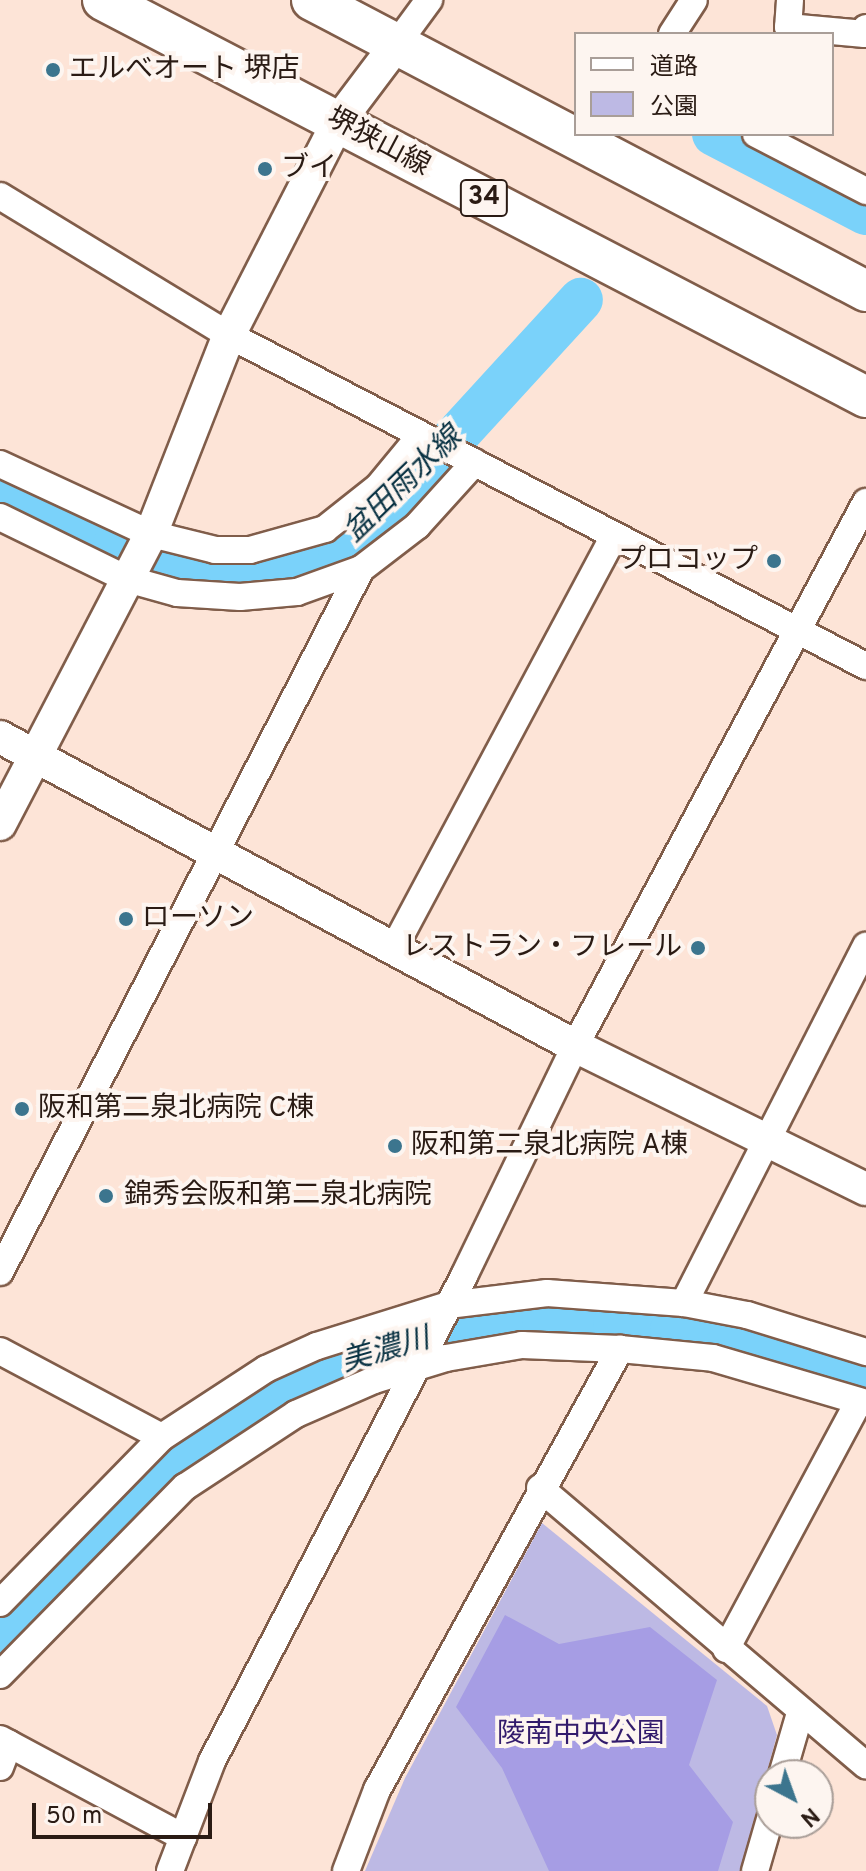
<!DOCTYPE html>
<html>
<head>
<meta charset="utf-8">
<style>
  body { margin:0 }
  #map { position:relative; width:866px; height:1871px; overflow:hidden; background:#fde4d7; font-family:Overpass,"Noto Sans JP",sans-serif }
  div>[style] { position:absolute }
  .green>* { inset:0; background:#bdb9e4 }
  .forest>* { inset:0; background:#a69de4 }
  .river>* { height:44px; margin:-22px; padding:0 22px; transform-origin:22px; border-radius:22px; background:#7ad2fa }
  .roads { filter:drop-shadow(2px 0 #805d4a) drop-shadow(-2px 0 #805d4a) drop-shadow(0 2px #805d4a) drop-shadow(0 -2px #805d4a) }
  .minor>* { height:26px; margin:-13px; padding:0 13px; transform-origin:13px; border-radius:13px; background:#fff }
  .tertiary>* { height:32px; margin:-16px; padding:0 16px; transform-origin:16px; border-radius:16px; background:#fff }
  .primary>* { height:40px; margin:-20px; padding:0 20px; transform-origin:20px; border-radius:20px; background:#fff }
  .dots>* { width:22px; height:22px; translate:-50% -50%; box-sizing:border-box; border:4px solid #fdf5f0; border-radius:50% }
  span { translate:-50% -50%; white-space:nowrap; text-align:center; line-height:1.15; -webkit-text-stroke:8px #fdf5f0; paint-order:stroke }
  .shield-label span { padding:2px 6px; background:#fdf5f0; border:2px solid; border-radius:6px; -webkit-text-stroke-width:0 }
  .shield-label { font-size:26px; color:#2a1b14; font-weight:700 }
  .poi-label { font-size:28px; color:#2a1b14 }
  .left { translate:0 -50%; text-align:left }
  .right { translate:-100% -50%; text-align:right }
  .street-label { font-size:28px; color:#2a1b14 }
  .park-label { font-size:28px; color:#321b6c }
  .water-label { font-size:30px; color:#093243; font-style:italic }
  .legend { position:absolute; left:574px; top:32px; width:260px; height:104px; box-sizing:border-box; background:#fdf5f0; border:2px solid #a99e98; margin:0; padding:10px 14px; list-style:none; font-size:24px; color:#2a1b14 }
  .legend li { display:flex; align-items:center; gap:16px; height:40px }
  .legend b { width:40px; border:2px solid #a99e98 }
  .north { position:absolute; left:754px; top:1759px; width:80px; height:80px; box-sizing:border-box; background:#fdf5f0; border:2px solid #a99e98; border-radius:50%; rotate:139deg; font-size:22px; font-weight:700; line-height:32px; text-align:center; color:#2a1b14 }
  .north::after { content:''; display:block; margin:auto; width:28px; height:36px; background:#3c758e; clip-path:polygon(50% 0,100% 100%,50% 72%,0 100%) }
  .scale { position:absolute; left:32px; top:1803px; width:180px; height:36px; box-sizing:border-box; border:4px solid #2a1b14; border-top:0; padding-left:10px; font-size:24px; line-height:28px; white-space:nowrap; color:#2a1b14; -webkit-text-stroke:6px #fdf5f0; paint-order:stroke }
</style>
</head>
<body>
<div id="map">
  <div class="green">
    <i style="clip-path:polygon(542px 1523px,767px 1706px,777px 1735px,740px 1871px,365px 1871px,405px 1778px)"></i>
  </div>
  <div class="forest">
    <i style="clip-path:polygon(505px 1615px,559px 1644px,650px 1627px,717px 1680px,689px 1765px,733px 1822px,718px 1871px,549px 1871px,502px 1768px,456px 1707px)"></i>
  </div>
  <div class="river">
    <i style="left:714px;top:134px;width:171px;rotate:27.5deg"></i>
    <i style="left:0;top:489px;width:128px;rotate:26deg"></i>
    <i style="left:115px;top:545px;width:46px;rotate:18.8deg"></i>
    <i style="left:159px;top:560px;width:61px;rotate:11.3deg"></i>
    <i style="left:219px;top:572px;width:72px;rotate:-6.3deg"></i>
    <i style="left:291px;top:564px;width:52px;rotate:-18.1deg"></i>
    <i style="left:340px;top:548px;width:65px;rotate:-38.8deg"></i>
    <i style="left:391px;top:507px;width:281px;rotate:-47.5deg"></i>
    <i style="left:0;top:1639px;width:232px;rotate:-46deg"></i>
    <i style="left:161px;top:1472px;width:156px;rotate:-34.3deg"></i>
    <i style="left:290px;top:1384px;width:82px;rotate:-22.8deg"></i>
    <i style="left:366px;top:1352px;width:107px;rotate:-12.4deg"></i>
    <i style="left:471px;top:1329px;width:73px;rotate:-6.3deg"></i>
    <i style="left:544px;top:1321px;width:71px;rotate:2.4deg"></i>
    <i style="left:615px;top:1324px;width:57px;rotate:6deg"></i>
    <i style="left:672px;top:1330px;width:200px;rotate:14.2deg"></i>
  </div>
  <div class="roads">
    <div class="minor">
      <i style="left:790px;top:0;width:27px;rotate:94deg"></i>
      <i style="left:788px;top:27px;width:77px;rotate:5.2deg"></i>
      <i style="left:865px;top:34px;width:6px;rotate:-81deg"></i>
      <i style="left:672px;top:34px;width:40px;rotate:-57.1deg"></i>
      <i style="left:396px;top:45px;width:56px;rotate:-53.7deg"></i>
      <i style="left:756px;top:134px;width:124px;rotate:27.4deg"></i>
      <i style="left:0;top:196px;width:268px;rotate:31.3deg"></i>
      <i style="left:229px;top:335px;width:718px;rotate:27.46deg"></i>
      <i style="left:0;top:464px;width:166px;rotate:24.9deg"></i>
      <i style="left:151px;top:534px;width:66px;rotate:14deg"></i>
      <i style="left:215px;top:550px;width:35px"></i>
      <i style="left:250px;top:550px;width:78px;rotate:-15.6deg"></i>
      <i style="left:325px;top:529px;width:68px;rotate:-38.4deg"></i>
      <i style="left:378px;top:487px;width:67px;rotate:-50.4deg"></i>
      <i style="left:0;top:517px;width:141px;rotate:26deg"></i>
      <i style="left:127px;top:579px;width:52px;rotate:15.6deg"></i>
      <i style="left:177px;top:593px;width:63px;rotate:3.6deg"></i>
      <i style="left:240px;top:597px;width:57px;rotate:-5deg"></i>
      <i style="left:297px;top:592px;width:68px;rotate:-19.8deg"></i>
      <i style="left:361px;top:569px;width:71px;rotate:-37.5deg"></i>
      <i style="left:417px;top:526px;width:86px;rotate:-47.8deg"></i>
      <i style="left:394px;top:948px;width:466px;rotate:-61.9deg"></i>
      <i style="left:0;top:1272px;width:790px;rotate:-62.82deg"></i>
      <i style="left:684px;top:1303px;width:401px;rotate:-63deg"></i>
      <i style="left:0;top:1351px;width:183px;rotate:28deg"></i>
      <i style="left:162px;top:1437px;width:124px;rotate:-33.2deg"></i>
      <i style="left:266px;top:1369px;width:56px;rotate:-24.3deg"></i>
      <i style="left:317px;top:1346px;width:137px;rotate:-17.4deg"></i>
      <i style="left:448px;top:1305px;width:100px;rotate:-6.9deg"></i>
      <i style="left:547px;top:1293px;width:137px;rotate:4.2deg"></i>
      <i style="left:684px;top:1303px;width:64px;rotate:10.8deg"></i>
      <i style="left:747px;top:1315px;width:125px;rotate:17.3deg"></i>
      <i style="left:540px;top:1488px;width:428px;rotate:40.4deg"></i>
      <i style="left:0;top:1603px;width:232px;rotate:-45.7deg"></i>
      <i style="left:726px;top:1649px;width:281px;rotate:-61.8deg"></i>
      <i style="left:0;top:1675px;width:264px;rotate:-45.5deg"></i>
      <i style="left:185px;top:1487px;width:133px;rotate:-33.3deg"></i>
      <i style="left:296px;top:1414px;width:85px;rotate:-23.6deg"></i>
      <i style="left:374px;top:1380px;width:75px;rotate:-17deg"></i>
      <i style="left:446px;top:1358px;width:77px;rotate:-9.7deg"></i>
      <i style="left:522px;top:1345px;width:98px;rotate:2.3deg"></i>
      <i style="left:620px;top:1349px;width:93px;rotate:5.5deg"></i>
      <i style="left:713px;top:1358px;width:159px;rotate:16.4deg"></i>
      <i style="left:0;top:1739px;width:208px;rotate:28.2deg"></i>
      <i style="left:0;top:1767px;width:25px;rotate:-69deg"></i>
      <i style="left:782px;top:1775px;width:65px;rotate:-73.8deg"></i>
      <i style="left:170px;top:1871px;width:118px;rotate:-69.1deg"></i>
      <i style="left:212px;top:1761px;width:547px;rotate:-62.54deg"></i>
      <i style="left:464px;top:1276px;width:255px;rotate:-64.2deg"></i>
      <i style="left:575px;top:1046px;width:617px;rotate:-61.86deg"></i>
      <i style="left:346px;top:1871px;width:87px;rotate:-69.1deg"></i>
      <i style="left:377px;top:1790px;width:504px;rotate:-61.14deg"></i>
      <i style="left:755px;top:1871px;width:54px;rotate:-73.9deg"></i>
    </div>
    <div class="tertiary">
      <i style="left:0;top:737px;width:653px;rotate:28.25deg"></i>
      <i style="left:575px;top:1046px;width:324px;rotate:26.2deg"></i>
      <i style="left:0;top:824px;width:327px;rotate:-62.5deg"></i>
      <i style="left:151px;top:534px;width:214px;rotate:-68.6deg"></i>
      <i style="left:229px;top:335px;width:239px;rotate:-62.9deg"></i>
      <i style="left:338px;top:122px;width:96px;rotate:-53deg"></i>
    </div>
    <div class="primary">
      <i style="left:103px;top:0;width:860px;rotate:27.49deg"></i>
      <i style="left:312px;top:0;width:626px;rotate:27.71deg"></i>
    </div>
  </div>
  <div class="dots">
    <i style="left:53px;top:70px;background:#3c758e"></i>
    <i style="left:265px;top:169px;background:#3c758e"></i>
    <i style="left:774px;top:561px;background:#3c758e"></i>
    <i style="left:126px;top:919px;background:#3c758e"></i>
    <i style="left:698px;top:948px;background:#3c758e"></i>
    <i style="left:22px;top:1109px;background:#3c758e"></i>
    <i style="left:395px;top:1146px;background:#3c758e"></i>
    <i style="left:106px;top:1196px;background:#3c758e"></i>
  </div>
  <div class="shield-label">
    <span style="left:484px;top:198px">34</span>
  </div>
  <div class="poi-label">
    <span class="left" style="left:69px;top:70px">エルべオート 堺店</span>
    <span class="left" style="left:281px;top:169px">ブイ</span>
    <span class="right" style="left:758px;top:561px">プロコップ</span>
    <span class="left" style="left:142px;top:919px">ローソン</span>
    <span class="right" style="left:682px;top:948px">レストラン・フレール</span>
    <span class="left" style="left:38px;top:1109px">阪和第二泉北病院 C棟</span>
    <span class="left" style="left:411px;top:1146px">阪和第二泉北病院 A棟</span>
    <span class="left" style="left:124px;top:1196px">錦秀会阪和第二泉北病院</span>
  </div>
  <div class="street-label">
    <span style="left:378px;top:143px;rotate:28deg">堺狭山線</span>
  </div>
  <div class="park-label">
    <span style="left:581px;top:1735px">陵南中央公園</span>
  </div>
  <div class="water-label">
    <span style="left:404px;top:486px;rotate:-44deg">盆田雨水線</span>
    <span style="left:386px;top:1352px;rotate:-16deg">美濃川</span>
  </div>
  <ul class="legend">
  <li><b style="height:10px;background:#fff"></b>道路</li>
  <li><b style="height:22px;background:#bdb9e4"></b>公園</li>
  </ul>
  <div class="north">N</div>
  <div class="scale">50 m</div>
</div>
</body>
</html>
